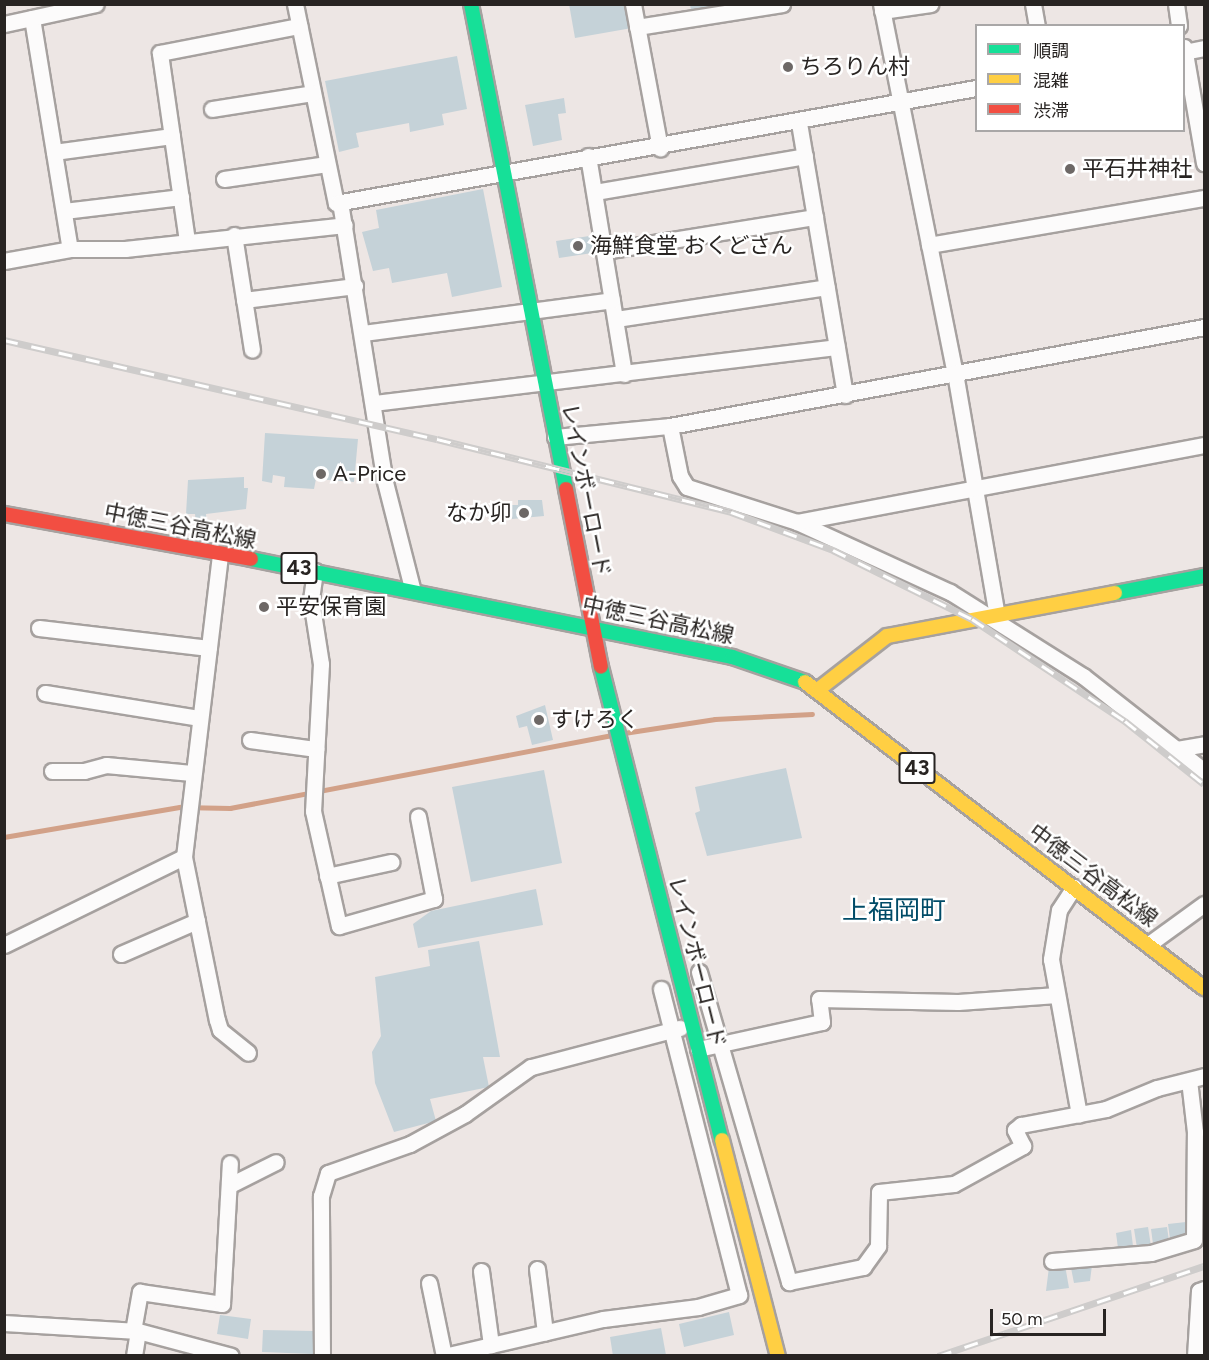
<!DOCTYPE html>
<html>
<head>
<meta charset="utf-8">
<style>
  body { margin:0 }
  #map { position:relative; width:1209px; height:1360px; overflow:hidden; background:#ede6e4; font-family:Figtree,"Noto Sans JP",sans-serif }
  div>[style] { position:absolute }
  .stream>* { height:4.5px; margin:-2.25px; padding:0 2.25px; transform-origin:2.25px; border-radius:2.25px; background:#d2a188 }
  .building>* { inset:0; background:#c5d2d8 }
  .roads { filter:drop-shadow(2px 0 #a6a19f) drop-shadow(-2px 0 #a6a19f) drop-shadow(0 2px #a6a19f) drop-shadow(0 -2px #a6a19f) }
  .street>* { height:15px; margin:-7.5px; padding:0 7.5px; transform-origin:7.5px; border-radius:7.5px; background:#fcfbfb }
  .fast>* { height:14px; margin:-7px; padding:0 7px; transform-origin:7px; border-radius:7px; background:#16e098 }
  .slow>* { height:14px; margin:-7px; padding:0 7px; transform-origin:7px; border-radius:7px; background:#ffcf43 }
  .jam>* { height:14px; margin:-7px; padding:0 7px; transform-origin:7px; border-radius:7px; background:#f24e42 }
  .rail>* { height:7px; margin-top:-3.5px; transform-origin:0; background:repeating-linear-gradient(90deg,#fff 0 14px,#cecccb 0 28px); box-sizing:border-box; border-block:2px solid #cecccb }
  .dots>* { width:16px; height:16px; translate:-50% -50%; box-sizing:border-box; border:3px solid #fff; border-radius:50% }
  span { translate:-50% -50%; white-space:nowrap; text-align:center; line-height:1.15; -webkit-text-stroke:5px #fff; paint-order:stroke }
  .shield-label span { padding:2px 4px; background:#fff; border:2px solid; border-radius:4px; -webkit-text-stroke-width:0 }
  .shield-label { font-size:21px; color:#282422; font-weight:700 }
  .poi-label { font-size:22px; color:#282422 }
  .left { translate:0 -50%; text-align:left }
  .right { translate:-100% -50%; text-align:right }
  .street-label { font-size:22px; color:#282422 }
  .quarter-label { font-size:26px; color:#004b67 }
  .frame { position:absolute; inset:0; border:6px solid #282422; pointer-events:none }
  .legend { position:absolute; left:975px; top:24px; width:210px; height:108px; box-sizing:border-box; background:#fff; border:2px solid #a9a7a7; margin:0; padding:8px 10px; list-style:none; font-size:18px; color:#282422 }
  .legend li { display:flex; align-items:center; gap:12px; height:30px }
  .legend b { width:30px; border:2px solid #a9a7a7 }
  .scale { position:absolute; left:990px; top:1309px; width:116px; height:27px; box-sizing:border-box; border:3px solid #282422; border-top:0; padding-left:8px; font-size:18px; line-height:21px; white-space:nowrap; color:#282422; -webkit-text-stroke:4px #fff; paint-order:stroke }
</style>
</head>
<body>
<div id="map">
  <div class="stream">
    <i style="left:624px;top:733px;width:92px;rotate:-8.7deg"></i>
    <i style="left:715px;top:719px;width:97px;rotate:-3deg"></i>
    <i style="left:4px;top:837px;width:179px;rotate:-9.7deg"></i>
    <i style="left:180px;top:807px;width:50px;rotate:1.1deg"></i>
    <i style="left:230px;top:808px;width:390px;rotate:-10.8deg"></i>
  </div>
  <div class="building">
    <i style="clip-path:polygon(569px 4px,627px 4px,632px 28px,575px 38px)"></i>
    <i style="clip-path:polygon(690px 5px,734px 5px,692px 14px)"></i>
    <i style="clip-path:polygon(457px 56px,467px 109px,442px 114px,444px 125px,410px 132px,409px 123px,356px 133px,359px 147px,339px 152px,325px 81px)"></i>
    <i style="clip-path:polygon(564px 98px,566px 113px,558px 114px,562px 140px,533px 146px,525px 105px)"></i>
    <i style="clip-path:polygon(483px 189px,502px 287px,452px 297px,447px 273px,392px 283px,389px 268px,373px 271px,362px 232px,379px 228px,376px 210px)"></i>
    <i style="clip-path:polygon(596px 235px,599px 252px,559px 258px,556px 241px)"></i>
    <i style="clip-path:polygon(265px 433px,358px 439px,354px 482px,316px 479px,314px 489px,284px 487px,285px 477px,273px 475px,272px 483px,262px 481px)"></i>
    <i style="clip-path:polygon(244px 477px,244px 488px,248px 488px,246px 509px,206px 514px,207px 525px,196px 525px,195px 514px,186px 514px,188px 480px)"></i>
    <i style="clip-path:polygon(518px 500px,542px 500px,544px 516px,512px 519px,510px 505px,518px 505px)"></i>
    <i style="clip-path:polygon(545px 705px,553px 740px,532px 745px,527px 726px,519px 728px,516px 716px)"></i>
    <i style="clip-path:polygon(786px 768px,802px 838px,707px 856px,695px 813px,700px 811px,695px 787px)"></i>
    <i style="clip-path:polygon(544px 770px,562px 863px,471px 882px,452px 787px)"></i>
    <i style="clip-path:polygon(536px 889px,543px 925px,418px 948px,413px 924px,431px 911px)"></i>
    <i style="clip-path:polygon(479px 941px,500px 1057px,483px 1057px,489px 1087px,430px 1099px,436px 1121px,394px 1132px,375px 1083px,372px 1052px,381px 1036px,375px 977px,430px 966px,428px 950px)"></i>
    <i style="clip-path:polygon(1186px 1222px,1187px 1237px,1170px 1239px,1168px 1224px)"></i>
    <i style="clip-path:polygon(1148px 1227px,1151px 1246px,1137px 1248px,1134px 1229px)"></i>
    <i style="clip-path:polygon(1167px 1227px,1169px 1241px,1153px 1244px,1151px 1229px)"></i>
    <i style="clip-path:polygon(1131px 1230px,1133px 1246px,1118px 1248px,1116px 1233px)"></i>
    <i style="clip-path:polygon(1065px 1265px,1069px 1288px,1046px 1291px,1049px 1267px)"></i>
    <i style="clip-path:polygon(1092px 1265px,1090px 1281px,1074px 1283px,1071px 1268px)"></i>
    <i style="clip-path:polygon(729px 1312px,734px 1335px,684px 1347px,679px 1324px)"></i>
    <i style="clip-path:polygon(220px 1315px,251px 1319px,248px 1339px,217px 1334px)"></i>
    <i style="clip-path:polygon(661px 1328px,666px 1355px,613px 1356px,610px 1337px)"></i>
    <i style="clip-path:polygon(263px 1330px,314px 1331px,313px 1354px,262px 1352px)"></i>
  </div>
  <div class="roads">
    <div class="street">
      <i style="left:295px;top:4px;width:203px;rotate:78.4deg"></i>
      <i style="left:336px;top:203px;width:650px;rotate:-10.19deg"></i>
      <i style="left:633px;top:4px;width:147px;rotate:79.4deg"></i>
      <i style="left:881px;top:4px;width:376px;rotate:78.7deg"></i>
      <i style="left:955px;top:373px;width:246px;rotate:80.2deg"></i>
      <i style="left:1033px;top:4px;width:22px;rotate:80deg"></i>
      <i style="left:1176px;top:4px;width:22px;rotate:82deg"></i>
      <i style="left:882px;top:11px;width:49px;rotate:-8.1deg"></i>
      <i style="left:32px;top:18px;width:234px;rotate:80.7deg"></i>
      <i style="left:4px;top:24px;width:94px;rotate:-12.3deg"></i>
      <i style="left:637px;top:27px;width:147px;rotate:-9deg"></i>
      <i style="left:1184px;top:47px;width:118px;rotate:80.2deg"></i>
      <i style="left:1184px;top:52px;width:20px;rotate:-11deg"></i>
      <i style="left:212px;top:109px;width:102px;rotate:-9deg"></i>
      <i style="left:799px;top:123px;width:276px;rotate:80.4deg"></i>
      <i style="left:54px;top:152px;width:119px;rotate:-7.7deg"></i>
      <i style="left:588px;top:156px;width:221px;rotate:80.6deg"></i>
      <i style="left:224px;top:179px;width:104px;rotate:-8.3deg"></i>
      <i style="left:595px;top:192px;width:213px;rotate:-9.7deg"></i>
      <i style="left:340px;top:202px;width:279px;rotate:80.9deg"></i>
      <i style="left:384px;top:478px;width:114px;rotate:75.7deg"></i>
      <i style="left:64px;top:211px;width:118px;rotate:-6.8deg"></i>
      <i style="left:234px;top:235px;width:116px;rotate:81.1deg"></i>
      <i style="left:187px;top:241px;width:190px;rotate:-98.2deg"></i>
      <i style="left:160px;top:53px;width:142px;rotate:-11deg"></i>
      <i style="left:929px;top:245px;width:279px;rotate:-9.7deg"></i>
      <i style="left:604px;top:251px;width:214px;rotate:-9.2deg"></i>
      <i style="left:4px;top:261px;width:67px;rotate:-10.3deg"></i>
      <i style="left:70px;top:249px;width:55px"></i>
      <i style="left:125px;top:249px;width:221px;rotate:-6.2deg"></i>
      <i style="left:244px;top:300px;width:112px;rotate:-7.2deg"></i>
      <i style="left:616px;top:319px;width:213px;rotate:-8.6deg"></i>
      <i style="left:363px;top:333px;width:251px;rotate:-7.5deg"></i>
      <i style="left:374px;top:403px;width:466px;rotate:-6.9deg"></i>
      <i style="left:670px;top:426px;width:51px;rotate:78.7deg"></i>
      <i style="left:680px;top:476px;width:13px;rotate:58deg"></i>
      <i style="left:687px;top:487px;width:115px;rotate:17.7deg"></i>
      <i style="left:797px;top:522px;width:168px;rotate:24.6deg"></i>
      <i style="left:950px;top:592px;width:157px;rotate:32.3deg"></i>
      <i style="left:1083px;top:676px;width:154px;rotate:38.1deg"></i>
      <i style="left:555px;top:437px;width:116px;rotate:-5.5deg"></i>
      <i style="left:670px;top:426px;width:543px;rotate:-10.5deg"></i>
      <i style="left:797px;top:522px;width:414px;rotate:-10.7deg"></i>
      <i style="left:220px;top:555px;width:304px;rotate:96.8deg"></i>
      <i style="left:184px;top:857px;width:166px;rotate:78.6deg"></i>
      <i style="left:217px;top:1020px;width:10px;rotate:73deg"></i>
      <i style="left:220px;top:1030px;width:36px;rotate:39deg"></i>
      <i style="left:315px;top:571px;width:29px;rotate:98deg"></i>
      <i style="left:311px;top:600px;width:65px;rotate:81.1deg"></i>
      <i style="left:321px;top:664px;width:147px;rotate:93.1deg"></i>
      <i style="left:313px;top:811px;width:118px;rotate:77.3deg"></i>
      <i style="left:339px;top:926px;width:99px;rotate:-15.9deg"></i>
      <i style="left:434px;top:899px;width:84px;rotate:-101deg"></i>
      <i style="left:39px;top:628px;width:171px;rotate:6.7deg"></i>
      <i style="left:45px;top:693px;width:157px;rotate:9.2deg"></i>
      <i style="left:250px;top:740px;width:67px;rotate:7.8deg"></i>
      <i style="left:1177px;top:749px;width:27px;rotate:-10deg"></i>
      <i style="left:52px;top:771px;width:32px"></i>
      <i style="left:84px;top:771px;width:23px;rotate:-15deg"></i>
      <i style="left:106px;top:765px;width:86px;rotate:5.3deg"></i>
      <i style="left:327px;top:876px;width:66px;rotate:-12.3deg"></i>
      <i style="left:1074px;top:887px;width:27px;rotate:123deg"></i>
      <i style="left:1059px;top:910px;width:50px;rotate:99.3deg"></i>
      <i style="left:1051px;top:959px;width:158px;rotate:79.8deg"></i>
      <i style="left:1149px;top:944px;width:68px;rotate:-36deg"></i>
      <i style="left:4px;top:945px;width:200px;rotate:-26.1deg"></i>
      <i style="left:121px;top:954px;width:83px;rotate:-23.5deg"></i>
      <i style="left:699px;top:972px;width:323px;rotate:73.8deg"></i>
      <i style="left:789px;top:1282px;width:76px;rotate:-11.5deg"></i>
      <i style="left:863px;top:1267px;width:26px;rotate:-54deg"></i>
      <i style="left:878px;top:1246px;width:54px;rotate:-88.9deg"></i>
      <i style="left:879px;top:1192px;width:75px;rotate:-6.1deg"></i>
      <i style="left:954px;top:1184px;width:79px;rotate:-28.8deg"></i>
      <i style="left:1023px;top:1146px;width:18px;rotate:-117deg"></i>
      <i style="left:1015px;top:1130px;width:8px;rotate:-40deg"></i>
      <i style="left:1021px;top:1125px;width:86px;rotate:-10.7deg"></i>
      <i style="left:1106px;top:1109px;width:55px;rotate:-22.4deg"></i>
      <i style="left:1157px;top:1088px;width:49px;rotate:-14.3deg"></i>
      <i style="left:698px;top:1049px;width:127px;rotate:-12.3deg"></i>
      <i style="left:822px;top:1022px;width:23px;rotate:-97deg"></i>
      <i style="left:819px;top:999px;width:139px;rotate:1.2deg"></i>
      <i style="left:958px;top:1002px;width:99px;rotate:-4deg"></i>
      <i style="left:230px;top:1185px;width:51px;rotate:-26.6deg"></i>
      <i style="left:1052px;top:1261px;width:99px;rotate:-4.6deg"></i>
      <i style="left:1151px;top:1253px;width:45px;rotate:-16.8deg"></i>
      <i style="left:1194px;top:1240px;width:108px;rotate:-89.5deg"></i>
      <i style="left:1195px;top:1132px;width:52px;rotate:-96.6deg"></i>
      <i style="left:537px;top:1269px;width:64px;rotate:82.8deg"></i>
      <i style="left:481px;top:1271px;width:75px;rotate:82.3deg"></i>
      <i style="left:429px;top:1283px;width:75px;rotate:78.4deg"></i>
      <i style="left:4px;top:1323px;width:134px;rotate:3.4deg"></i>
      <i style="left:138px;top:1331px;width:96px;rotate:15deg"></i>
      <i style="left:133px;top:1331px;width:40px;rotate:-80deg"></i>
      <i style="left:140px;top:1292px;width:83px;rotate:8.3deg"></i>
      <i style="left:222px;top:1304px;width:141px;rotate:-86.8deg"></i>
      <i style="left:134px;top:1356px;width:25px;rotate:-81deg"></i>
      <i style="left:322px;top:1356px;width:160px;rotate:-90.4deg"></i>
      <i style="left:321px;top:1196px;width:24px;rotate:-73deg"></i>
      <i style="left:328px;top:1173px;width:87px;rotate:-19.5deg"></i>
      <i style="left:410px;top:1144px;width:63px;rotate:-28.6deg"></i>
      <i style="left:465px;top:1114px;width:81px;rotate:-35.5deg"></i>
      <i style="left:531px;top:1067px;width:154px;rotate:-14.7deg"></i>
      <i style="left:444px;top:1356px;width:163px;rotate:-13.1deg"></i>
      <i style="left:603px;top:1319px;width:96px;rotate:-7.2deg"></i>
      <i style="left:698px;top:1307px;width:43px;rotate:-16.3deg"></i>
      <i style="left:739px;top:1295px;width:316px;rotate:-104.3deg"></i>
      <i style="left:1195px;top:1356px;width:65px;rotate:-86.5deg"></i>
      <i style="left:1199px;top:1291px;width:5px;rotate:-22deg"></i>
    </div>
    <div class="fast">
      <i style="left:471px;top:4px;width:494px;rotate:78.9deg"></i>
      <i style="left:251px;top:559px;width:491px;rotate:11.5deg"></i>
      <i style="left:732px;top:657px;width:77px;rotate:18.9deg"></i>
      <i style="left:1115px;top:593px;width:91px;rotate:-10.8deg"></i>
      <i style="left:601px;top:667px;width:488px;rotate:75.7deg"></i>
    </div>
    <div class="slow">
      <i style="left:805px;top:682px;width:503px;rotate:37.49deg"></i>
      <i style="left:819px;top:689px;width:86px;rotate:-37.9deg"></i>
      <i style="left:887px;top:636px;width:232px;rotate:-10.7deg"></i>
      <i style="left:722px;top:1140px;width:223px;rotate:75.5deg"></i>
    </div>
    <div class="jam">
      <i style="left:566px;top:489px;width:181px;rotate:78.9deg"></i>
      <i style="left:4px;top:514px;width:251px;rotate:10.3deg"></i>
    </div>
  </div>
  <div class="rail">
    <i style="left:4px;top:340px;width:444px;rotate:12.9deg"></i>
    <i style="left:437px;top:439px;width:303px;rotate:13.9deg"></i>
    <i style="left:731px;top:512px;width:109px;rotate:20.4deg"></i>
    <i style="left:833px;top:550px;width:155px;rotate:26.4deg"></i>
    <i style="left:972px;top:619px;width:184px;rotate:33.7deg"></i>
    <i style="left:1125px;top:721px;width:101px;rotate:38.6deg"></i>
    <i style="left:938px;top:1356px;width:281px;rotate:-18.7deg"></i>
  </div>
  <div class="dots">
    <i style="left:788px;top:67px;background:#6d6866"></i>
    <i style="left:1070px;top:169px;background:#6d6866"></i>
    <i style="left:578px;top:246px;background:#6d6866"></i>
    <i style="left:321px;top:474px;background:#6d6866"></i>
    <i style="left:524px;top:513px;background:#6d6866"></i>
    <i style="left:264px;top:607px;background:#6d6866"></i>
    <i style="left:539px;top:720px;background:#6d6866"></i>
  </div>
  <div class="shield-label">
    <span style="left:299px;top:568px">43</span>
    <span style="left:917px;top:768px">43</span>
  </div>
  <div class="poi-label">
    <span class="left" style="left:800px;top:67px">ちろりん村</span>
    <span class="left" style="left:1082px;top:169px">平石井神社</span>
    <span class="left" style="left:590px;top:246px">海鮮食堂 おくどさん</span>
    <span class="left" style="left:333px;top:474px">A-Price</span>
    <span class="right" style="left:512px;top:513px">なか卯</span>
    <span class="left" style="left:276px;top:607px">平安保育園</span>
    <span class="left" style="left:551px;top:720px">すけろく</span>
  </div>
  <div class="street-label">
    <span style="left:586px;top:490px;rotate:79deg">レインボーロード</span>
    <span style="left:180px;top:526px;rotate:11deg">中徳三谷高松線</span>
    <span style="left:658px;top:620px;rotate:12deg">中徳三谷高松線</span>
    <span style="left:1093px;top:875px;rotate:37deg">中徳三谷高松線</span>
    <span style="left:697px;top:962px;rotate:76deg">レインボーロード</span>
  </div>
  <div class="quarter-label">
    <span style="left:894px;top:911px">上福岡町</span>
  </div>
  <div class="frame"></div>
  <ul class="legend">
  <li><b style="height:8px;background:#16e098"></b>順調</li>
  <li><b style="height:8px;background:#ffcf43"></b>混雑</li>
  <li><b style="height:8px;background:#f24e42"></b>渋滞</li>
  </ul>
  <div class="scale">50 m</div>
</div>
</body>
</html>
